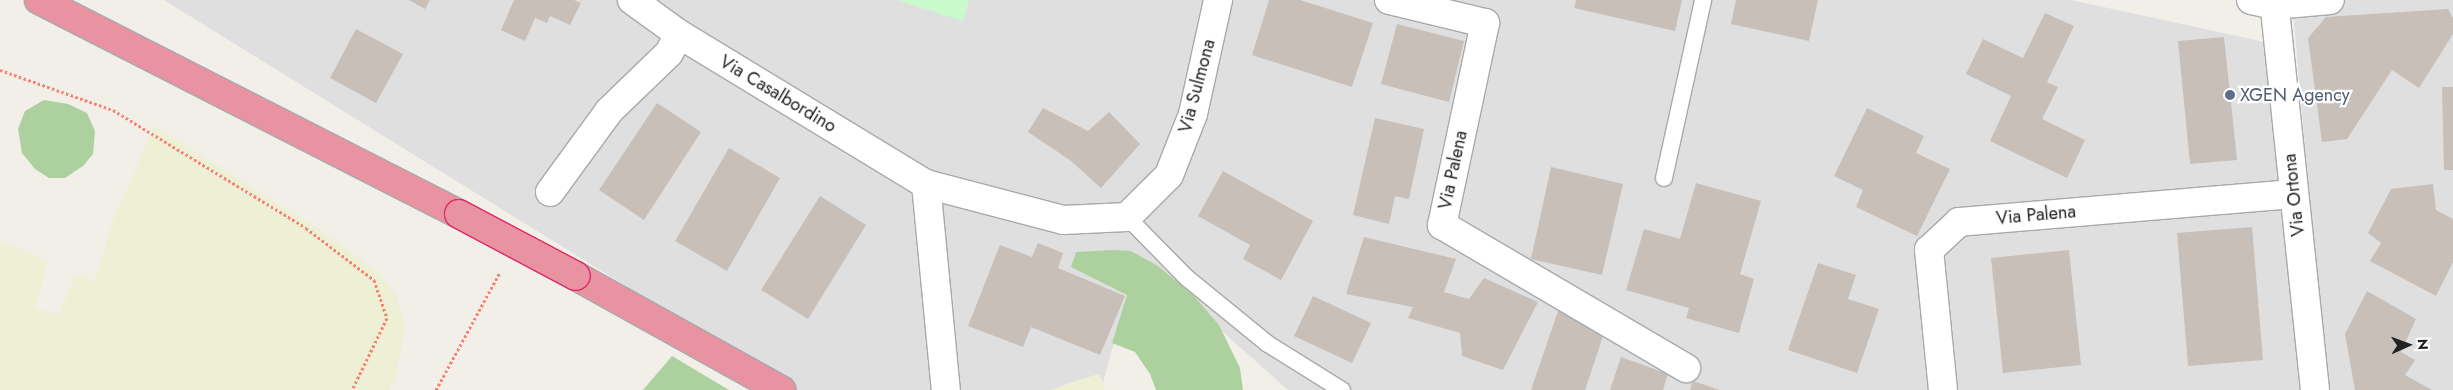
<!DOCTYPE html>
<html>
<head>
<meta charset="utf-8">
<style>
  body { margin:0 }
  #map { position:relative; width:2453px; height:390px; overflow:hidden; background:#f2efe9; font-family:Jost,sans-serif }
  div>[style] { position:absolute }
  .residential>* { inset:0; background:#e0dfdf }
  .farmland>* { inset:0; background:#eef0d5 }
  .forest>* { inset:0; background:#add19e }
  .park>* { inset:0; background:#c8facc }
  .building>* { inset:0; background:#c7bfb8 }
  .path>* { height:3px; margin-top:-1.5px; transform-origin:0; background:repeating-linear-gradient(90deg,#fa8072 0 2.5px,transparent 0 5px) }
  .roads { filter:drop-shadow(1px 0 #a9a9a9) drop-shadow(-1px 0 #a9a9a9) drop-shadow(0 1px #a9a9a9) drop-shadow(0 -1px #a9a9a9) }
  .lane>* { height:16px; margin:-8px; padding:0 8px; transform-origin:8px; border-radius:8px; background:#fff }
  .street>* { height:28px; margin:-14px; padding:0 14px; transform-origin:14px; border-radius:14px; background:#fff }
  .highway>* { height:28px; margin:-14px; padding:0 14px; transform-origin:14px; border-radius:14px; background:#e892a2 }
  .bridges { filter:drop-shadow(1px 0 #dc2a67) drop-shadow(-1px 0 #dc2a67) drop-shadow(0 1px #dc2a67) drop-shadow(0 -1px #dc2a67) }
  .highway-bridge>* { height:28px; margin:-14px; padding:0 14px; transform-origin:14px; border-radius:14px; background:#e892a2 }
  .dots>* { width:14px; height:14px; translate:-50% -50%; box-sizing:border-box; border:2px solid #fff; border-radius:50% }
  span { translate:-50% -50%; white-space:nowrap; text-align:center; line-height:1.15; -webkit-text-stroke:4.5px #fff; paint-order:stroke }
  .street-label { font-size:18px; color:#222 }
  .service-label { font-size:18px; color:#4e5e75 }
  .left { translate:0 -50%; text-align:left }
  .north { position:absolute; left:2383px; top:320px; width:50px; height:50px; -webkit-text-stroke:4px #fff; paint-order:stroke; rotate:88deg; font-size:14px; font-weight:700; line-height:20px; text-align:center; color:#222 }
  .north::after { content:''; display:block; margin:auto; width:18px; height:22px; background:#222; clip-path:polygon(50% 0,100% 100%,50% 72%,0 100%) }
</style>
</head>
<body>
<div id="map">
  <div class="residential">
    <i style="clip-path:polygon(164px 0,2071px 0,2265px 42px,2303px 390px,1288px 390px,1132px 251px,1127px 295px,1101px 390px,794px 390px)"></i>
    <i style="clip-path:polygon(2292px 0,2453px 0,2453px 390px,2327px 390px)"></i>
  </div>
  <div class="farmland">
    <i style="clip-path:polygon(155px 126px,336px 240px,380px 274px,397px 296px,405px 329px,396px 376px,389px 390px,0 390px,0 241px,48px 260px,36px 308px,59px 315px,75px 275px,95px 280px,114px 217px)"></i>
    <i style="clip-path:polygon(1099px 374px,1106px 390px,1051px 390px,1078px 380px)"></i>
  </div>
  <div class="forest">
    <i style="clip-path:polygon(44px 100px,68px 104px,87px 113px,95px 131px,93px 154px,83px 166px,65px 178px,49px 178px,35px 169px,22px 153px,18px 129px,25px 111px)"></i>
    <i style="clip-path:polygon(1112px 250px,1131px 251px,1158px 266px,1194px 296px,1219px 325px,1240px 368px,1243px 390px,1156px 390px,1150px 374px,1135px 352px,1112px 343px,1127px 295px,1071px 267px,1076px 252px)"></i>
    <i style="clip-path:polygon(672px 356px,729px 390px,643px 390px)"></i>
  </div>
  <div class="park">
    <i style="clip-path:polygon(897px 0,969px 0,963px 21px)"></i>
  </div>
  <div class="building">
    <i style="clip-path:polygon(409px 0,430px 0,425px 9px)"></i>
    <i style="clip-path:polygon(514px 0,574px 0,581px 3px,570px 25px,550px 16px,547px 23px,535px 18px,525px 41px,501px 30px)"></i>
    <i style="clip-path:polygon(1269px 0,1300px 0,1373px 23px,1352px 87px,1252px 55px)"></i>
    <i style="clip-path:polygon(1576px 0,1682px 0,1675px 31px,1574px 8px)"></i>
    <i style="clip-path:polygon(1736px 0,1818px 0,1809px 41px,1731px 24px)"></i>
    <i style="clip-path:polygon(2448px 9px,2453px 18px,2453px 34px,2419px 88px,2392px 70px,2347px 139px,2322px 142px,2308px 38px,2326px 17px)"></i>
    <i style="clip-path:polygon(2045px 13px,2074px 26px,2047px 82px,2058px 87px,2042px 119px,2085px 140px,2067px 178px,1990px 141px,2011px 96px,1966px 74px,1983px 39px,2023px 58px)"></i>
    <i style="clip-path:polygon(1397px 24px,1464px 41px,1449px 102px,1381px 84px)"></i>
    <i style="clip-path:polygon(356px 29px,403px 54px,376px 103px,330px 78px)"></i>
    <i style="clip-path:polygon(2224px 37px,2237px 160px,2190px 164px,2178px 41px)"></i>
    <i style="clip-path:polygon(2442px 87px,2453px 87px,2453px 170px,2444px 170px)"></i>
    <i style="clip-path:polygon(657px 103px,701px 132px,644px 220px,599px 190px)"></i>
    <i style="clip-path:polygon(1043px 108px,1088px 131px,1109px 112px,1140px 144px,1101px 188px,1071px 161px,1028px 132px)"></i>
    <i style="clip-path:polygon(1867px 108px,1924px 136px,1916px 153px,1950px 169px,1917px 236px,1856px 207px,1863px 190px,1834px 176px)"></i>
    <i style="clip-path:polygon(1375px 118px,1424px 129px,1409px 199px,1395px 196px,1389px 224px,1353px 215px)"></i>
    <i style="clip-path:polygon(729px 148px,780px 178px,727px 271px,675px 241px)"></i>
    <i style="clip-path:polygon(1551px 167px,1623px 184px,1602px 275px,1531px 259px)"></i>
    <i style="clip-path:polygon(1223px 171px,1313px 221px,1281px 280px,1243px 259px,1250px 245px,1198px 216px)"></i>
    <i style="clip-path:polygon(1696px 183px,1761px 201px,1740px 274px,1754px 279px,1739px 333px,1686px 318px,1689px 308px,1626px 290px,1644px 229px,1680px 239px)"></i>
    <i style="clip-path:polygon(2433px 184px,2436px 210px,2453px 219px,2453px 262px,2436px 296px,2370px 261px,2381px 243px,2368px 233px,2391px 189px)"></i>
    <i style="clip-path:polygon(820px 196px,866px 225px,808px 319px,761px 290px)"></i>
    <i style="clip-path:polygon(2252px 227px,2263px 360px,2188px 366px,2177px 233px)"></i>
    <i style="clip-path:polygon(1364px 237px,1456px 259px,1444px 292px,1469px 299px,1484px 278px,1538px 302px,1503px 370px,1462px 356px,1460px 333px,1408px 318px,1413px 307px,1346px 294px)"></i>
    <i style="clip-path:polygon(1038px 243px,1063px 253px,1058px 268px,1125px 296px,1100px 355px,1031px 327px,1023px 347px,968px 326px,1000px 245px,1032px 257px)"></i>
    <i style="clip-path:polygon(2069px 250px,2081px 365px,2003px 373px,1991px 258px)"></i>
    <i style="clip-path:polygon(1818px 263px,1856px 275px,1848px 299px,1879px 309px,1857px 373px,1788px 350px)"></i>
    <i style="clip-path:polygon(2367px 291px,2416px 319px,2401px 352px,2415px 360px,2405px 375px,2432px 390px,2355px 390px,2345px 334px)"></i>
    <i style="clip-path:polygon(1313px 296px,1371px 323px,1352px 363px,1294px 336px)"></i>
    <i style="clip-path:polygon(1558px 311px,1606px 327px,1585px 390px,1531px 390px)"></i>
    <i style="clip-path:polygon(1621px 357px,1668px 374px,1663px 390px,1610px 390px)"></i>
    <i style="clip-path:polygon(1693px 381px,1720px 390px,1690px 390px)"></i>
  </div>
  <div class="path">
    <i style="left:0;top:70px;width:120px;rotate:19.5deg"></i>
    <i style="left:113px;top:110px;width:226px;rotate:31.4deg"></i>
    <i style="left:306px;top:228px;width:86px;rotate:37.4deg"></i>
    <i style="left:374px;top:280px;width:40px;rotate:71.1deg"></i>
    <i style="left:387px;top:318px;width:80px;rotate:115.9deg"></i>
    <i style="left:436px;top:390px;width:134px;rotate:-61.5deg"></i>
  </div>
  <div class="roads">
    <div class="lane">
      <i style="left:1664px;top:178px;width:182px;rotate:-77.6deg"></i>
      <i style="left:1127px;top:217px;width:86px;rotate:45.5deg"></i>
      <i style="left:1187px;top:278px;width:104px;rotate:39.2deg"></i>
      <i style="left:1268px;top:344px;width:87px;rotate:31.9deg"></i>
    </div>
    <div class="street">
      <i style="left:632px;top:0;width:58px;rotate:35.9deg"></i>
      <i style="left:679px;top:34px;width:289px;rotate:31.3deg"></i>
      <i style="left:926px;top:184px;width:142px;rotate:14.7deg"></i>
      <i style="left:1063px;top:220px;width:64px;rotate:-2.7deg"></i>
      <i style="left:1127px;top:217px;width:59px;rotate:-45deg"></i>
      <i style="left:1169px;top:175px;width:66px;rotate:-68.5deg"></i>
      <i style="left:1193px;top:114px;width:117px;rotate:-77.6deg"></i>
      <i style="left:1389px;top:0;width:99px;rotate:13.5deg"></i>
      <i style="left:1485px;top:23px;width:207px;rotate:102deg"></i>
      <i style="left:1442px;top:225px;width:283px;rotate:30.4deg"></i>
      <i style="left:2251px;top:0;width:24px;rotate:12deg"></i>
      <i style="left:2274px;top:5px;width:56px;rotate:-5.1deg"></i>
      <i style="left:2274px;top:0;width:392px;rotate:84deg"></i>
      <i style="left:926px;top:184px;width:207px;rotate:84.5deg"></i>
      <i style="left:550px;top:192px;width:100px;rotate:-53.9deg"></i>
      <i style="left:609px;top:111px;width:83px;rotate:-44deg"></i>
      <i style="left:669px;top:53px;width:21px;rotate:-62deg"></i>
      <i style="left:1943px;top:390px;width:141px;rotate:-95.7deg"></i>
      <i style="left:1929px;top:250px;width:41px;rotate:-43deg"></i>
      <i style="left:1959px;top:222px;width:336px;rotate:-4.8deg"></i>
    </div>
    <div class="highway">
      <i style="left:39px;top:0;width:471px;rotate:27deg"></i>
      <i style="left:576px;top:276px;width:235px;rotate:29.1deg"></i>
    </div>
  </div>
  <div class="bridges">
    <div class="highway-bridge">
      <i style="left:459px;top:214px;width:132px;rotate:27.9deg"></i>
    </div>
  </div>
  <div class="dots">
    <i style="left:2230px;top:95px;background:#5c6f8a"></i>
  </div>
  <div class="street-label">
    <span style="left:1197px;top:86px;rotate:-75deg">Via Sulmona</span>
    <span style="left:778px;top:94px;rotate:31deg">Via Casalbordino</span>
    <span style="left:1453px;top:170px;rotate:-78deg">Via Palena</span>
    <span style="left:2294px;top:195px;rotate:-96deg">Via Ortona</span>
    <span style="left:2036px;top:215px;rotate:-5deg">Via Palena</span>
  </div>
  <div class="service-label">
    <span class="left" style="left:2240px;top:95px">XGEN Agency</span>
  </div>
  <div class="north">N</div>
</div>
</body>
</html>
